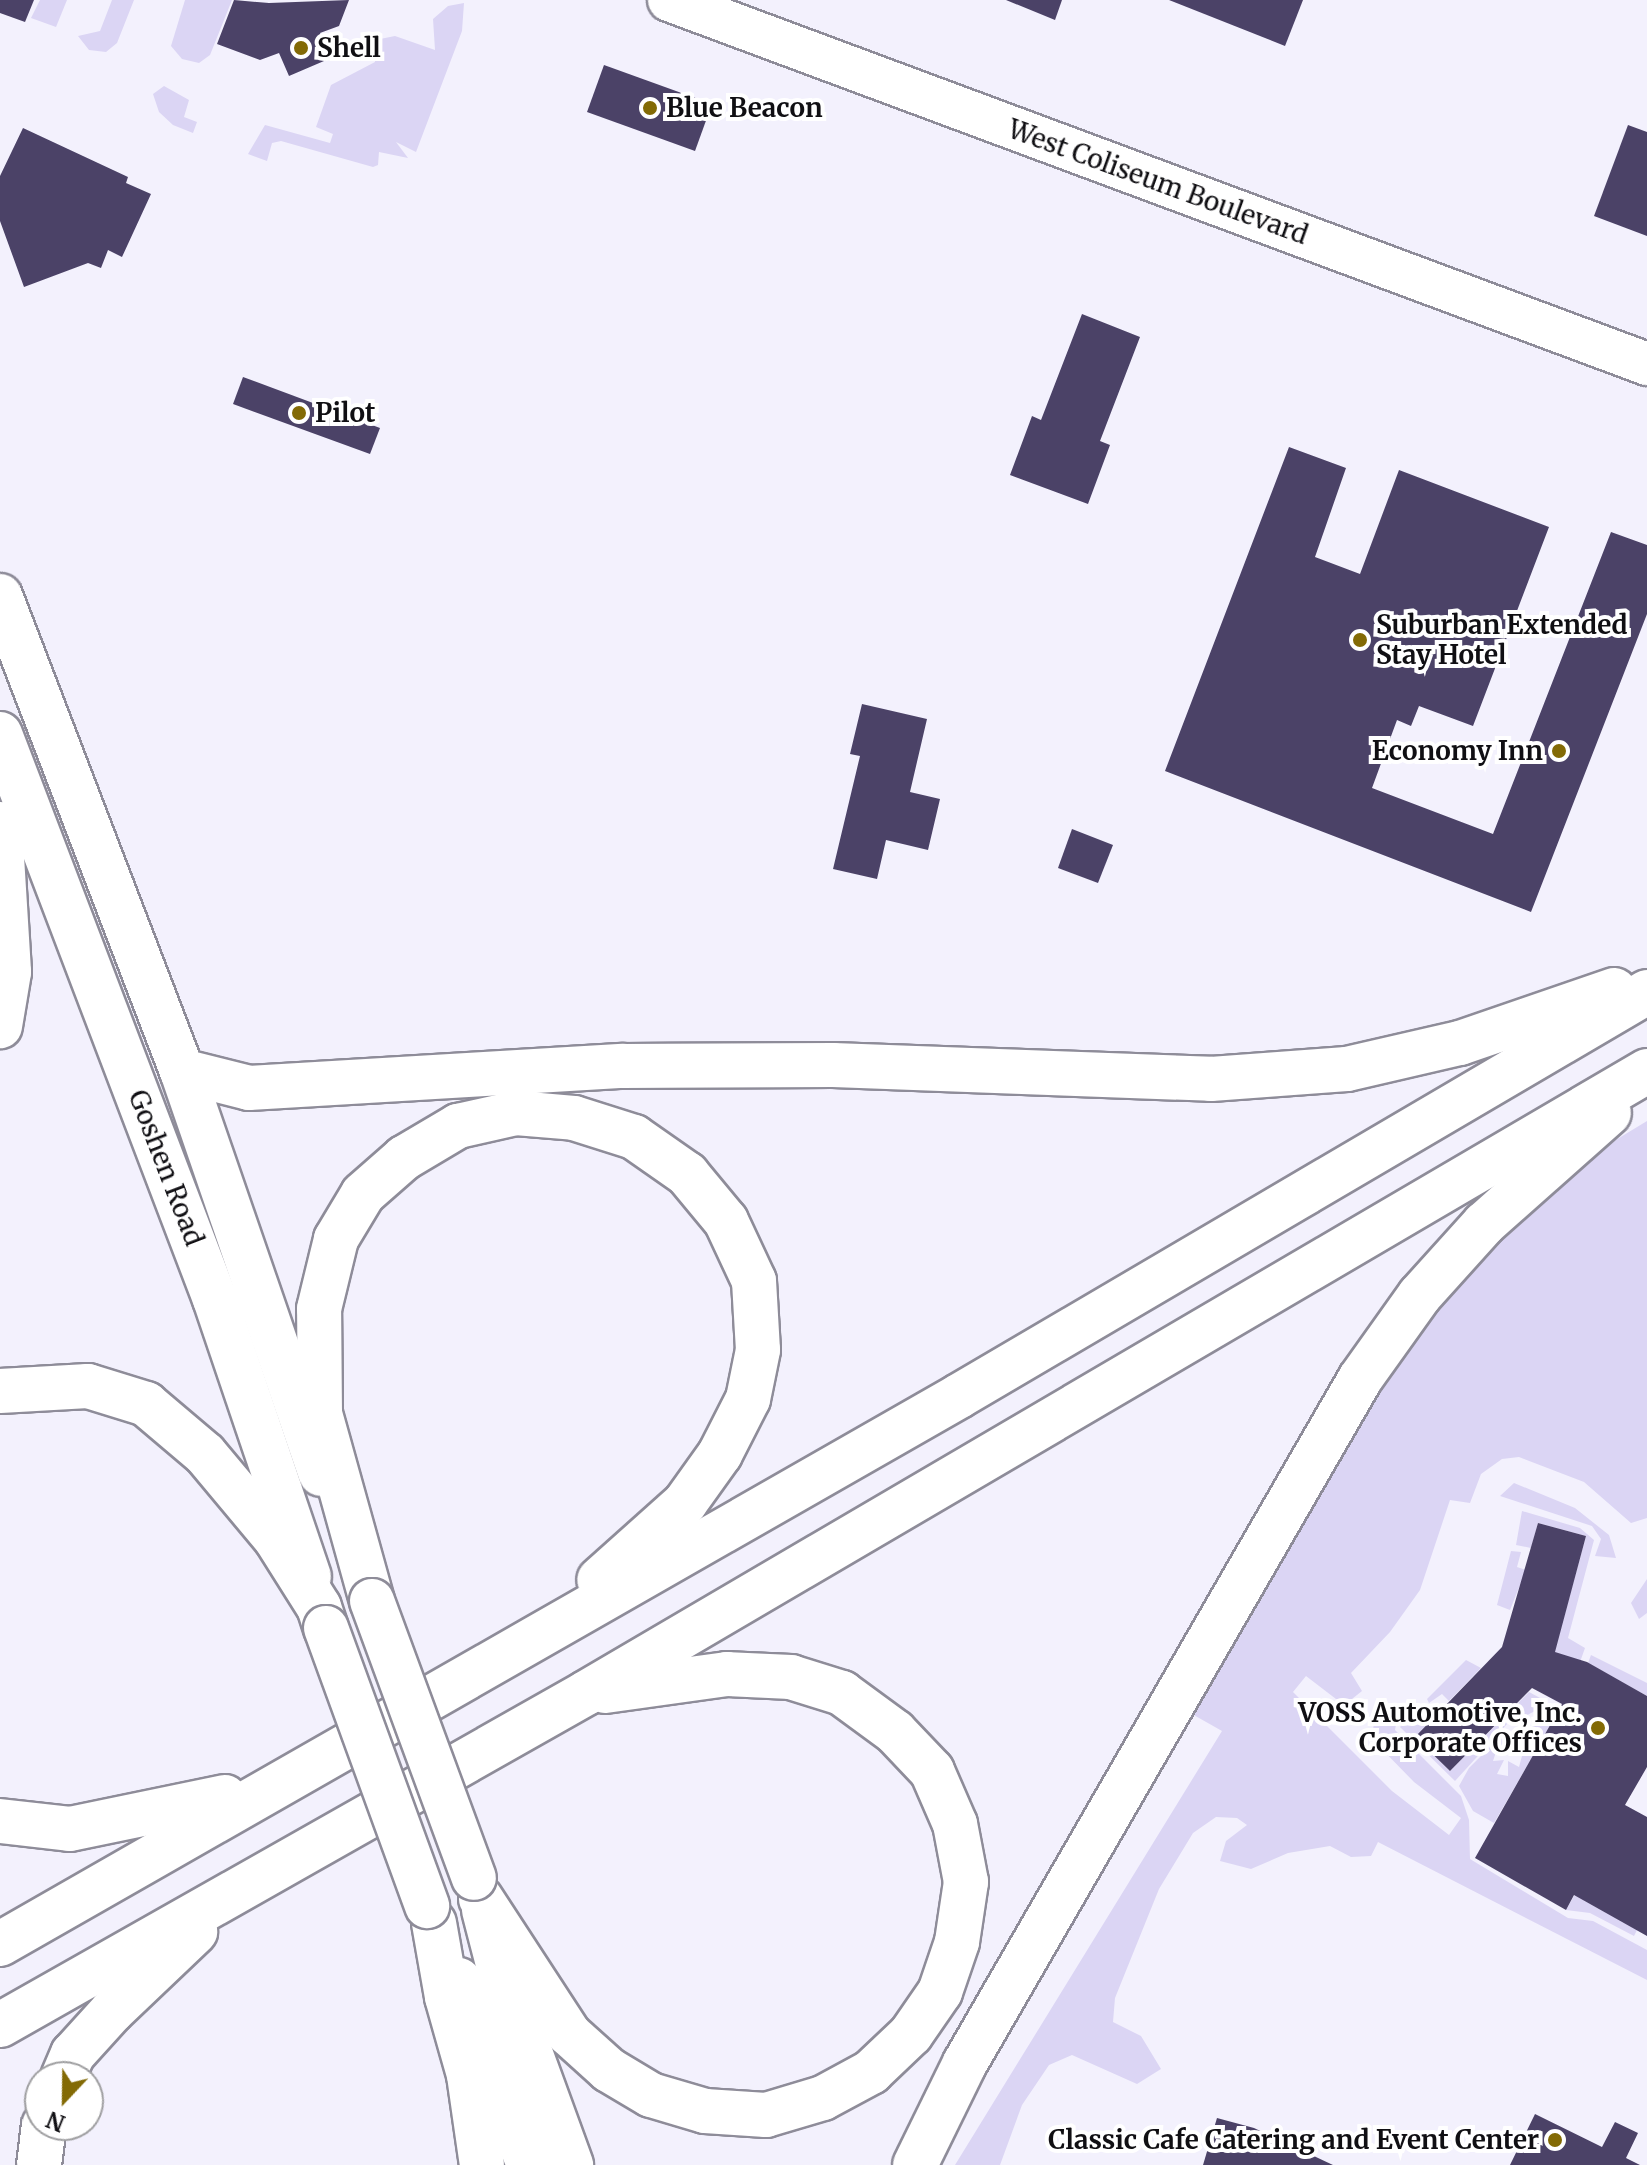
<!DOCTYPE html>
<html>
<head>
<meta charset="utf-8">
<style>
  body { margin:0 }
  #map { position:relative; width:1647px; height:2165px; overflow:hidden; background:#f3f1fd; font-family:Merriweather,serif }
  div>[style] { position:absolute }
  .green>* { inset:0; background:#dbd5f4 }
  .building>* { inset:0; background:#4b4267 }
  .roads { filter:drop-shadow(2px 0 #8e8c99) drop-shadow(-2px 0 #8e8c99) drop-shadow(0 2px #8e8c99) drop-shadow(0 -2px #8e8c99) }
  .primary>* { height:42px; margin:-21px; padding:0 21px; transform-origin:21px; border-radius:21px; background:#fff }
  .trunk>* { height:44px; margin:-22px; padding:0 22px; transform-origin:22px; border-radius:22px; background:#fff }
  .motorway>* { height:44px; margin:-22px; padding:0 22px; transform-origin:22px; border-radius:22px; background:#fff }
  .bridges { filter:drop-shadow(2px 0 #8e8c99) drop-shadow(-2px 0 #8e8c99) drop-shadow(0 2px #8e8c99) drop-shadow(0 -2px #8e8c99) }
  .trunk-bridge>* { height:44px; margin:-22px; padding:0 22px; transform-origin:22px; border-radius:22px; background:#fff }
  .dots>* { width:22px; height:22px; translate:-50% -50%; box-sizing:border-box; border:4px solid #fff; border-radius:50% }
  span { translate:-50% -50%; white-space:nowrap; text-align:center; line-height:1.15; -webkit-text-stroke:8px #fff; paint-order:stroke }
  .poi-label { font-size:26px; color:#100f13; font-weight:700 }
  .left { translate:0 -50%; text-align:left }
  .right { translate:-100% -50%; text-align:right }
  .street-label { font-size:26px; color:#100f13 }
  .north { position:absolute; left:24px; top:2061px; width:80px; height:80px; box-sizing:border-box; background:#fff; border:2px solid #9f9fa1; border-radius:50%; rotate:202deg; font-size:22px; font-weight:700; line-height:32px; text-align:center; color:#100f13 }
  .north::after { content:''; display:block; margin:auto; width:28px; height:36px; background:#836a05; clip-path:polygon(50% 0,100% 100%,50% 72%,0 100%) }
</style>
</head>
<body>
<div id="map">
  <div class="green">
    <i style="clip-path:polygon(40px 0,67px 0,56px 27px,31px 18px)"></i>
    <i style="clip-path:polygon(112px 0,134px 0,117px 43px,106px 52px,89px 50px,78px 36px,100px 31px)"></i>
    <i style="clip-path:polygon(185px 0,232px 0,210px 55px,199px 63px,182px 59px,171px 46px)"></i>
    <i style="clip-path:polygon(464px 3px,462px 31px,416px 152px,396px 142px,408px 158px,379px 152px,378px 165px,373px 167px,281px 141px,272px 143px,267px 161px,248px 154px,265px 125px,330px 143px,333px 134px,316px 127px,331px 85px,375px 62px,374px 48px,380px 39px,395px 36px,435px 50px,433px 19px,448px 6px)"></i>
    <i style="clip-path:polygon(164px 86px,189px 100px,184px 117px,197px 122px,193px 133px,173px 125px,159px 112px,153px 94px)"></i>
    <i style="clip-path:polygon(1647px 1121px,1647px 1518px,1631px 1523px,1584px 1482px,1519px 1457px,1502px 1459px,1481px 1474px,1470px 1503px,1450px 1500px,1420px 1590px,1390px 1632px,1351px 1673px,1362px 1691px,1352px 1699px,1336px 1699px,1306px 1676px,1293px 1692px,1392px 1791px,1449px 1835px,1461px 1818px,1414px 1782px,1372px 1739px,1375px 1713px,1382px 1707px,1388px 1710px,1397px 1719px,1395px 1730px,1461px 1796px,1469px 1820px,1470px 1859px,1568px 1918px,1593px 1921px,1647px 1950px,1647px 1980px,1378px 1842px,1371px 1856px,1351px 1857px,1330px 1846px,1288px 1853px,1251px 1869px,1220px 1861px,1226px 1841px,1247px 1825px,1237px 1818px,1216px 1817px,1193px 1833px,1159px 1889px,1115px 1998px,1113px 2022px,1141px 2036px,1161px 2069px,1137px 2084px,1072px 2055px,1049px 2065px,1022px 2105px,1000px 2165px,955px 2165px,1222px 1731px,1192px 1714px,1405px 1350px,1476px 1258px,1586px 1158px)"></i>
    <i style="clip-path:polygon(1514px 1483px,1575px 1508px,1609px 1535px,1616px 1558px,1595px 1556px,1601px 1539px,1592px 1526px,1500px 1496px)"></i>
    <i style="clip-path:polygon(1522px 1511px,1580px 1528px,1594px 1540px,1568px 1638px,1585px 1648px,1580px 1662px,1553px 1657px,1586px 1536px,1538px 1523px,1531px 1548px,1516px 1545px)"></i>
    <i style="clip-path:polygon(1511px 1551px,1521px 1552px,1517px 1567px,1526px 1570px,1510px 1610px,1497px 1605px)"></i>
    <i style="clip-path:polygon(1647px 1579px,1647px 1613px,1639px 1619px,1631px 1603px)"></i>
    <i style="clip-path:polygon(1591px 1655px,1647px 1683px,1647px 1696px,1588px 1663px)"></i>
    <i style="clip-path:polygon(1466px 1660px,1481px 1668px,1449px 1701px,1442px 1694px,1429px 1703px,1427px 1699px)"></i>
    <i style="clip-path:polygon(1529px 1692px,1542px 1699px,1535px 1711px,1514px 1722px,1506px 1715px)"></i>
    <i style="clip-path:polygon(1546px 1703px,1559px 1711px,1494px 1823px,1473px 1811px,1459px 1786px,1469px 1768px,1507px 1730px,1503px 1755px,1496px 1752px,1493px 1761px,1504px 1760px,1497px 1774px,1508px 1776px,1508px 1761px,1519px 1767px,1522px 1756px,1508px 1756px,1512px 1737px,1538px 1722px)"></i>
    <i style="clip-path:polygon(1421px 1705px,1434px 1717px,1415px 1737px,1450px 1771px,1502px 1719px,1507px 1724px,1455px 1781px,1400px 1727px)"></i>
    <i style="clip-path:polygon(1608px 1837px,1585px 1901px,1637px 1930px,1634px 1936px,1590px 1913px,1566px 1910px)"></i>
  </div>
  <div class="building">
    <i style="clip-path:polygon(0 0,34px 0,25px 22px,0 13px)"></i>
    <i style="clip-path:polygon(234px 0,269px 3px,349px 0,339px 26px,320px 33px,331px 58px,289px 76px,279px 53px,260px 60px,217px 44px)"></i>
    <i style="clip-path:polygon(1006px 0,1062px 0,1055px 20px)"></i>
    <i style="clip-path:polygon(1169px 0,1303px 0,1285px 46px)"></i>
    <i style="clip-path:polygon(604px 65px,712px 104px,695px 151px,587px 112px)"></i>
    <i style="clip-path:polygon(1628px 125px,1647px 132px,1647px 236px,1594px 216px)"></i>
    <i style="clip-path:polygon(23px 128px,128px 177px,126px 183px,151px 194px,122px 257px,108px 250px,101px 268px,88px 263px,24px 287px,0 221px,0 176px)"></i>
    <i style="clip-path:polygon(1082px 314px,1140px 337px,1100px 441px,1110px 445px,1088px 504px,1010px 475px,1032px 416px,1041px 420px)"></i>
    <i style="clip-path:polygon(243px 377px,380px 428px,370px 454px,233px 404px)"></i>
    <i style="clip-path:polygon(1289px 447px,1346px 468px,1315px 557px,1360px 574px,1399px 470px,1549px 527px,1473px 726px,1419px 706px,1411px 726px,1397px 720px,1372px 788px,1493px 834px,1611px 532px,1647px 545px,1647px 614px,1531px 912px,1165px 771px)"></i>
    <i style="clip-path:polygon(862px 704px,927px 719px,910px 792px,940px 799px,928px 850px,886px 840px,877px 879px,833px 869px,860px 756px,850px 754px)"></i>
    <i style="clip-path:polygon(1072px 829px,1113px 845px,1098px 883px,1058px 868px)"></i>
    <i style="clip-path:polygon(1538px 1523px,1586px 1536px,1555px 1652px,1587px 1662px,1647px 1696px,1647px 1767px,1625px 1805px,1647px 1817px,1647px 1936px,1574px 1895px,1566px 1910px,1475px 1858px,1562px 1704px,1532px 1688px,1450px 1771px,1415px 1737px,1502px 1647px)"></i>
    <i style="clip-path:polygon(1535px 2114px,1602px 2147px,1615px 2122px,1638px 2133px,1626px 2158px,1640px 2165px,1510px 2165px)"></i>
    <i style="clip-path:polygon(1217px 2118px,1254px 2128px,1333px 2165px,1203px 2165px)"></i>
  </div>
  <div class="roads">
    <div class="primary">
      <i style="left:669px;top:0;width:1044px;rotate:20.41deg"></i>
    </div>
    <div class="trunk">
      <i style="left:0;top:596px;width:509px;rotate:69.04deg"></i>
      <i style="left:182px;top:1071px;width:426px;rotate:71deg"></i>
      <i style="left:0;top:734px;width:605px;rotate:69.17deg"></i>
      <i style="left:215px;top:1299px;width:293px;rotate:71.3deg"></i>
      <i style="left:484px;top:1910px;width:56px;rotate:75.5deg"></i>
      <i style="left:498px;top:1964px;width:214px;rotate:70deg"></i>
      <i style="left:459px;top:1980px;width:198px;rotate:69.3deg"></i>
    </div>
    <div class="motorway">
      <i style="left:0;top:824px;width:148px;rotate:86.5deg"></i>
      <i style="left:9px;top:972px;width:55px;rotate:99.5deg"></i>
      <i style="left:182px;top:1071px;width:69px;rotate:14.2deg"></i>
      <i style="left:249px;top:1088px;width:375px;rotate:-3.4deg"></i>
      <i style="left:623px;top:1066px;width:210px;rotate:-0.3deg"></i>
      <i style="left:833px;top:1065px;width:378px;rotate:2.1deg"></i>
      <i style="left:1211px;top:1079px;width:136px;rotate:-4.2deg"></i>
      <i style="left:1347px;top:1069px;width:116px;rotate:-13deg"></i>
      <i style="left:1460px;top:1043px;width:163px;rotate:-19deg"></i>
      <i style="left:0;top:1391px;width:88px;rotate:-3.3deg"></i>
      <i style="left:88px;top:1386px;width:61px;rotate:17.2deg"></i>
      <i style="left:146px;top:1404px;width:77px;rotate:40.3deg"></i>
      <i style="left:205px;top:1454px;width:111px;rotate:50.1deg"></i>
      <i style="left:276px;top:1539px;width:80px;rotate:57.7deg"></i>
      <i style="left:319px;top:1607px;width:22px;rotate:72deg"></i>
      <i style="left:372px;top:1601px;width:194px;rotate:-105.5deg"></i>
      <i style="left:320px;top:1414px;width:105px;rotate:-90.5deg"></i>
      <i style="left:319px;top:1309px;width:72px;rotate:-76.3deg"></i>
      <i style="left:336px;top:1239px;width:52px;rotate:-59deg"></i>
      <i style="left:363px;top:1194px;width:55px;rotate:-41.3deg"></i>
      <i style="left:404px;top:1158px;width:63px;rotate:-30.7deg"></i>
      <i style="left:458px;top:1126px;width:59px;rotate:-12.6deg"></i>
      <i style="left:516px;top:1113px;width:58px;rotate:4.9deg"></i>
      <i style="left:574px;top:1118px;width:63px;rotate:17.6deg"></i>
      <i style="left:634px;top:1137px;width:65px;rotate:34.9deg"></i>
      <i style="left:687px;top:1174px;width:61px;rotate:50.3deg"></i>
      <i style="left:726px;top:1221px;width:66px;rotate:65deg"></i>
      <i style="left:754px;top:1281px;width:69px;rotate:86.7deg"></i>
      <i style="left:758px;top:1350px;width:50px;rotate:101.5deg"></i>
      <i style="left:748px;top:1399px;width:62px;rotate:117deg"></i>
      <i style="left:720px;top:1454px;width:60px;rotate:125.5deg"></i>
      <i style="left:685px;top:1503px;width:115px;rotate:138.2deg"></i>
      <i style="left:0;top:1821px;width:70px;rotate:6.5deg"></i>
      <i style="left:70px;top:1829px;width:158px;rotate:-11.7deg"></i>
      <i style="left:481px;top:1899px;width:161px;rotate:56.9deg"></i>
      <i style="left:569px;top:2034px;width:54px;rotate:42deg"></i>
      <i style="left:609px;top:2070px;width:49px;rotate:30.8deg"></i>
      <i style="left:651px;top:2095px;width:56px;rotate:16.5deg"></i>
      <i style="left:705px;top:2111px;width:61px;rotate:3.8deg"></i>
      <i style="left:766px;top:2115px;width:59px;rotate:-16.6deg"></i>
      <i style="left:823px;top:2098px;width:55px;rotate:-28.4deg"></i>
      <i style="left:871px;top:2072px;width:55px;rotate:-43.5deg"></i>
      <i style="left:911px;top:2034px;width:51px;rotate:-55.4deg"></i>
      <i style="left:940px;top:1992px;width:53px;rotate:-71.2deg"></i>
      <i style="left:957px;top:1942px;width:61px;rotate:-81.5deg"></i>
      <i style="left:966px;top:1882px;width:59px;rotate:-100.7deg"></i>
      <i style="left:955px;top:1824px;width:58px;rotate:-113.5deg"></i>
      <i style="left:932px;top:1771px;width:54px;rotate:-133.5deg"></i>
      <i style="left:895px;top:1732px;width:66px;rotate:-143.7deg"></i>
      <i style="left:842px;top:1693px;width:53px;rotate:-162.6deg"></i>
      <i style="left:791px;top:1677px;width:64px;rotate:-177.3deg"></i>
      <i style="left:727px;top:1674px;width:123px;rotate:172.1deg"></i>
      <i style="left:434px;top:1923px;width:75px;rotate:80deg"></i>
      <i style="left:447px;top:1997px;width:81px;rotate:74.2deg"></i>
      <i style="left:469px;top:2075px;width:91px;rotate:81.8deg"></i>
      <i style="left:0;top:1944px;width:1105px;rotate:-29.74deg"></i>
      <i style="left:959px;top:1396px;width:798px;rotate:-30.42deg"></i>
      <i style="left:0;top:2025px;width:674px;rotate:-29.53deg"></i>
      <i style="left:586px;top:1693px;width:1230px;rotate:-30.38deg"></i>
      <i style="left:63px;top:2077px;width:25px;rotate:-67deg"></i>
      <i style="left:73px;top:2054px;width:58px;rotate:-47.8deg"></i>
      <i style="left:112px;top:2011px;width:115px;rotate:-43.6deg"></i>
      <i style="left:39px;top:2165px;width:40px;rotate:-82.9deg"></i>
      <i style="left:915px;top:2165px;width:114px;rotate:-63.9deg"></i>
      <i style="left:965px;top:2063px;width:790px;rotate:-59.99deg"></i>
      <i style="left:1360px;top:1379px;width:103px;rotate:-54.5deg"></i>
      <i style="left:1420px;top:1295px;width:96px;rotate:-48deg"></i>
      <i style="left:1484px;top:1224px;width:167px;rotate:-41.6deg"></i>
    </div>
  </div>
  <div class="bridges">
    <div class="trunk-bridge">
      <i style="left:372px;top:1601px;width:295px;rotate:69.8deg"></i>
      <i style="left:326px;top:1628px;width:296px;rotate:70deg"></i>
    </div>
  </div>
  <div class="dots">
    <i style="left:301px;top:48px;background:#836a05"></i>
    <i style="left:650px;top:108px;background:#836a05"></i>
    <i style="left:299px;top:413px;background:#836a05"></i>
    <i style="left:1360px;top:640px;background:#836a05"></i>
    <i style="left:1559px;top:751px;background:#836a05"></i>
    <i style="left:1598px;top:1728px;background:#836a05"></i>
    <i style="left:1555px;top:2140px;background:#836a05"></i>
  </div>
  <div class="poi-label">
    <span class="left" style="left:317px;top:48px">Shell</span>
    <span class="left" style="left:666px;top:108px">Blue Beacon</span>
    <span class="left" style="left:315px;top:413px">Pilot</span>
    <span class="left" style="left:1376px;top:640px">Suburban Extended<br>Stay Hotel</span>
    <span class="right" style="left:1543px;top:751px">Economy Inn</span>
    <span class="right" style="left:1582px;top:1728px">VOSS Automotive, Inc.<br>Corporate Offices</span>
    <span class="right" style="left:1539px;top:2140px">Classic Cafe Catering and Event Center</span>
  </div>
  <div class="street-label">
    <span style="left:1158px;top:182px;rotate:20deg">West Coliseum Boulevard</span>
    <span style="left:166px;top:1168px;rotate:69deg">Goshen Road</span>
  </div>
  <div class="north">N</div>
</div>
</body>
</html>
